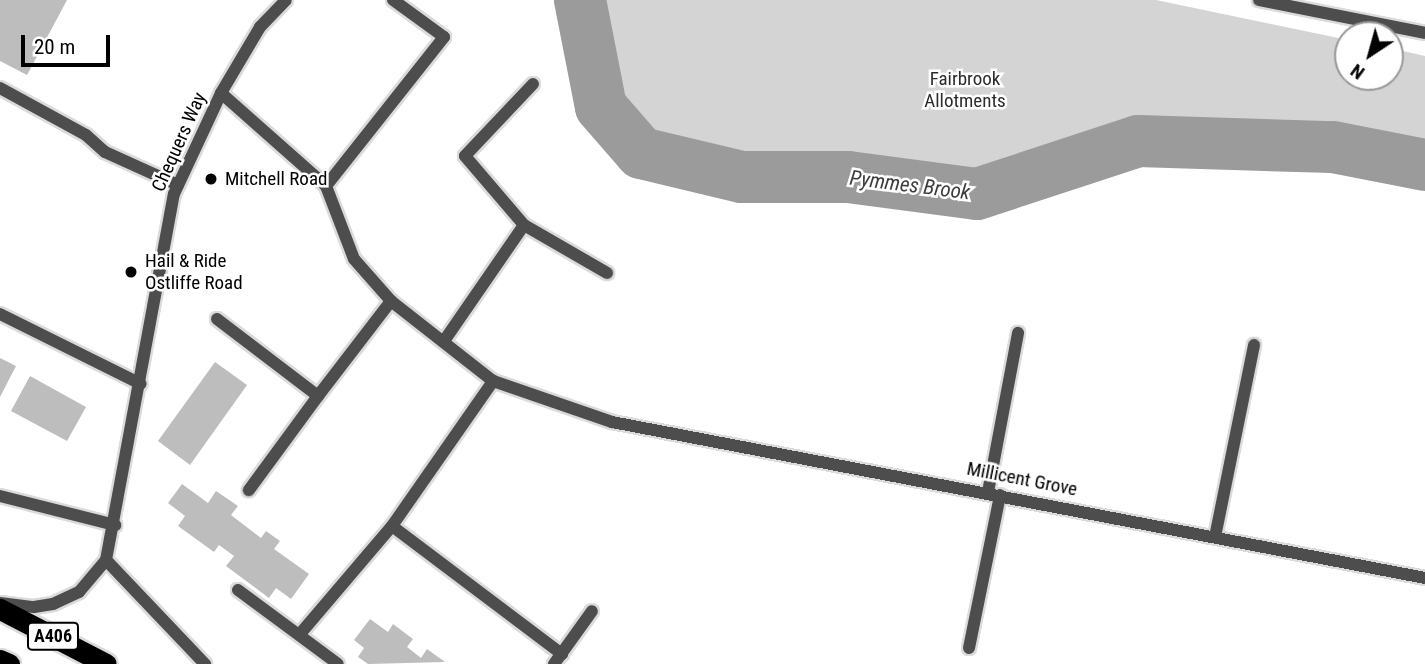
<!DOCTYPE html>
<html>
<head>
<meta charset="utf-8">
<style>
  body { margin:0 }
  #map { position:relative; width:1425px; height:664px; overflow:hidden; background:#fff; font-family:"Roboto Condensed",sans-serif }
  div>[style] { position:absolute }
  .green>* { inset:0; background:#d4d4d4 }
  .river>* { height:52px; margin:-26px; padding:0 26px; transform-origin:26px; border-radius:26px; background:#9b9b9b }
  .building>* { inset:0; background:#bdbdbd }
  .roads { filter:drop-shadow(2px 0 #dbdbdb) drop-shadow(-2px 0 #dbdbdb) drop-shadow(0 2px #dbdbdb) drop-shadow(0 -2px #dbdbdb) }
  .minor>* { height:12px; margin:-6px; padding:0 6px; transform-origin:6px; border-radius:6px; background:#4d4d4d }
  .highway>* { height:21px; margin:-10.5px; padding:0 10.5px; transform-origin:10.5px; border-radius:10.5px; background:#000 }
  .dots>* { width:19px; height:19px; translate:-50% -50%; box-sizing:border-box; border:4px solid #fff; border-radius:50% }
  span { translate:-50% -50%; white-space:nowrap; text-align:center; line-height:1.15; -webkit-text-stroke:5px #fff; paint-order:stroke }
  .shield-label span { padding:2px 5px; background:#fff; border:2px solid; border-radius:5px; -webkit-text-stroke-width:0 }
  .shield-label { font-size:18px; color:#000; font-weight:700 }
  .park-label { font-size:19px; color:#2b2b2b }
  .street-label { font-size:19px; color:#000 }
  .poi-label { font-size:19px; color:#000 }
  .left { translate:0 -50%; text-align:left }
  .water-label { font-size:21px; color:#3c3c3c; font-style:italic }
  .north { position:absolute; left:1334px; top:21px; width:70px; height:70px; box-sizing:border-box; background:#fff; border:2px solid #999; border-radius:50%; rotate:216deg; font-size:19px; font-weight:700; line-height:28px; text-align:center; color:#000 }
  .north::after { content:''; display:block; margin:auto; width:24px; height:32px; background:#000; clip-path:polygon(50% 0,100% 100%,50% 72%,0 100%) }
  .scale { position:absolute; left:21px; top:35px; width:89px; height:32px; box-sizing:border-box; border:4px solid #000; border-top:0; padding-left:9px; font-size:21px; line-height:24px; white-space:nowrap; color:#000; -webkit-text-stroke:5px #fff; paint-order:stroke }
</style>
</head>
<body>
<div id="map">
  <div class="green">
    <i style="clip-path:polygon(600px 0,1156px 0,1348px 40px,1348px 77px,1390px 77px,1390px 48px,1425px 56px,1425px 153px,1345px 136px,1127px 130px,983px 181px,689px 162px,655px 148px,630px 128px,615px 104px)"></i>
  </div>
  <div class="river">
    <i style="left:580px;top:0;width:109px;rotate:78.9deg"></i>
    <i style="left:601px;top:107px;width:61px;rotate:49deg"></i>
    <i style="left:641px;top:153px;width:104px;rotate:13.4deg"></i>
    <i style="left:742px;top:177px;width:106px"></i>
    <i style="left:848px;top:177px;width:130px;rotate:7.5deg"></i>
    <i style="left:977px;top:194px;width:169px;rotate:-18.2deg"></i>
    <i style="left:1138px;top:141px;width:195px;rotate:1.8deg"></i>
    <i style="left:1333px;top:147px;width:94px;rotate:11.1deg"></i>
  </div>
  <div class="building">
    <i style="clip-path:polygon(0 0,67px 0,27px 75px,0 61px)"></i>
    <i style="clip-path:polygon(0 358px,16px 366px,0 397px)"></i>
    <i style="clip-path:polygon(215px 362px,247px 385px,190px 465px,158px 441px)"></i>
    <i style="clip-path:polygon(30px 376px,86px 407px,67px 441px,11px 411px)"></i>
    <i style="clip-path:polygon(182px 484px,208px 503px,216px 491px,238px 506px,231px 515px,261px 538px,266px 531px,280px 541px,274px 549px,309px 574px,291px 599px,276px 588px,269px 598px,226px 566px,234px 556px,219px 545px,214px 552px,178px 526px,185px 516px,168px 503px)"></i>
    <i style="clip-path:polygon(370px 619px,388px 632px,393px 624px,413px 639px,407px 647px,421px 658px,427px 649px,445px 662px,368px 664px,358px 657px,364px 648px,354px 640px)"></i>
  </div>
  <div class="roads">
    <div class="minor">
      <i style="left:1259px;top:0;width:169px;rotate:11.2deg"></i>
      <i style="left:533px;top:84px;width:99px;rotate:133.4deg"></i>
      <i style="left:465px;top:156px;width:91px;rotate:49.5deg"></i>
      <i style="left:524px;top:225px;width:96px;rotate:30deg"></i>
      <i style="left:0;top:88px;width:98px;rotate:28.7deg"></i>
      <i style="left:86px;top:135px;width:25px;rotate:42deg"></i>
      <i style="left:105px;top:152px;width:80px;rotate:24.3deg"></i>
      <i style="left:221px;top:93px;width:140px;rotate:41.5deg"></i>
      <i style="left:326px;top:186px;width:78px;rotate:69deg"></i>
      <i style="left:354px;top:259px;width:56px;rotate:48.6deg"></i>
      <i style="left:391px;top:301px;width:130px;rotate:38.1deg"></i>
      <i style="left:493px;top:381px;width:126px;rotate:19deg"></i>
      <i style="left:612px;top:422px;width:828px;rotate:10.86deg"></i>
      <i style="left:326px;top:186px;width:190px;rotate:-51.6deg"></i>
      <i style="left:444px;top:37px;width:63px;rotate:-144deg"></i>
      <i style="left:0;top:314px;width:157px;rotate:26.4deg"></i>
      <i style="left:217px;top:319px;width:127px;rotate:37.3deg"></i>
      <i style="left:318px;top:396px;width:117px;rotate:126.3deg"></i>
      <i style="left:444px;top:341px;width:141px;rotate:-55.4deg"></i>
      <i style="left:318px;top:396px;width:120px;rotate:-52.5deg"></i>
      <i style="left:988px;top:492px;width:162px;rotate:-79.3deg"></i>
      <i style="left:0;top:496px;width:119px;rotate:14.2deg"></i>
      <i style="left:392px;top:526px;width:213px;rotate:37deg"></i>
      <i style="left:1215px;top:537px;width:196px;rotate:-78.5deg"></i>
      <i style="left:106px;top:560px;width:144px;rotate:46.4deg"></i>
      <i style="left:238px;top:590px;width:124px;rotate:36.5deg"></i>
      <i style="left:0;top:603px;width:34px;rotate:7deg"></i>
      <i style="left:34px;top:607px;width:19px;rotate:-9deg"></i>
      <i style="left:53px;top:604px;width:29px;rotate:-25deg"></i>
      <i style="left:79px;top:592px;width:42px;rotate:-49.8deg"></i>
      <i style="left:106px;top:560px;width:372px;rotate:-79.5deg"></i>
      <i style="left:174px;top:194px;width:111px;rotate:-65deg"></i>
      <i style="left:221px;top:93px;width:77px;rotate:-59.4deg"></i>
      <i style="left:260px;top:27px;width:37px;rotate:-46deg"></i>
      <i style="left:300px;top:634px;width:142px;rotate:-49.6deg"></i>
      <i style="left:392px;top:526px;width:177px;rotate:-55.1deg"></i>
      <i style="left:969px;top:648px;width:156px;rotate:-78.5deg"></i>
      <i style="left:554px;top:664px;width:65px;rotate:-54.4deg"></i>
    </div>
    <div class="highway">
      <i style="left:0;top:609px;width:119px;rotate:27.4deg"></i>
      <i style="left:0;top:660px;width:10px;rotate:24deg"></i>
    </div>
  </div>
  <div class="dots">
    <i style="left:211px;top:179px;background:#000"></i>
    <i style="left:131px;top:272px;background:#000"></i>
  </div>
  <div class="shield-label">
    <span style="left:53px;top:636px">A406</span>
  </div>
  <div class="park-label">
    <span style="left:965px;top:90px">Fairbrook<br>Allotments</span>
  </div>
  <div class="street-label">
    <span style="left:179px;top:142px;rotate:-66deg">Chequers Way</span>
    <span style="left:1022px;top:479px;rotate:11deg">Millicent Grove</span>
  </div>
  <div class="poi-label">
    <span class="left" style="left:225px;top:179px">Mitchell Road</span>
    <span class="left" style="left:145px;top:272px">Hail &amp; Ride<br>Ostliffe Road</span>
  </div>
  <div class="water-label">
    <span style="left:910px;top:185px;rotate:7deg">Pymmes Brook</span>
  </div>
  <div class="north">N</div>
  <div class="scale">20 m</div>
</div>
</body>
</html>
